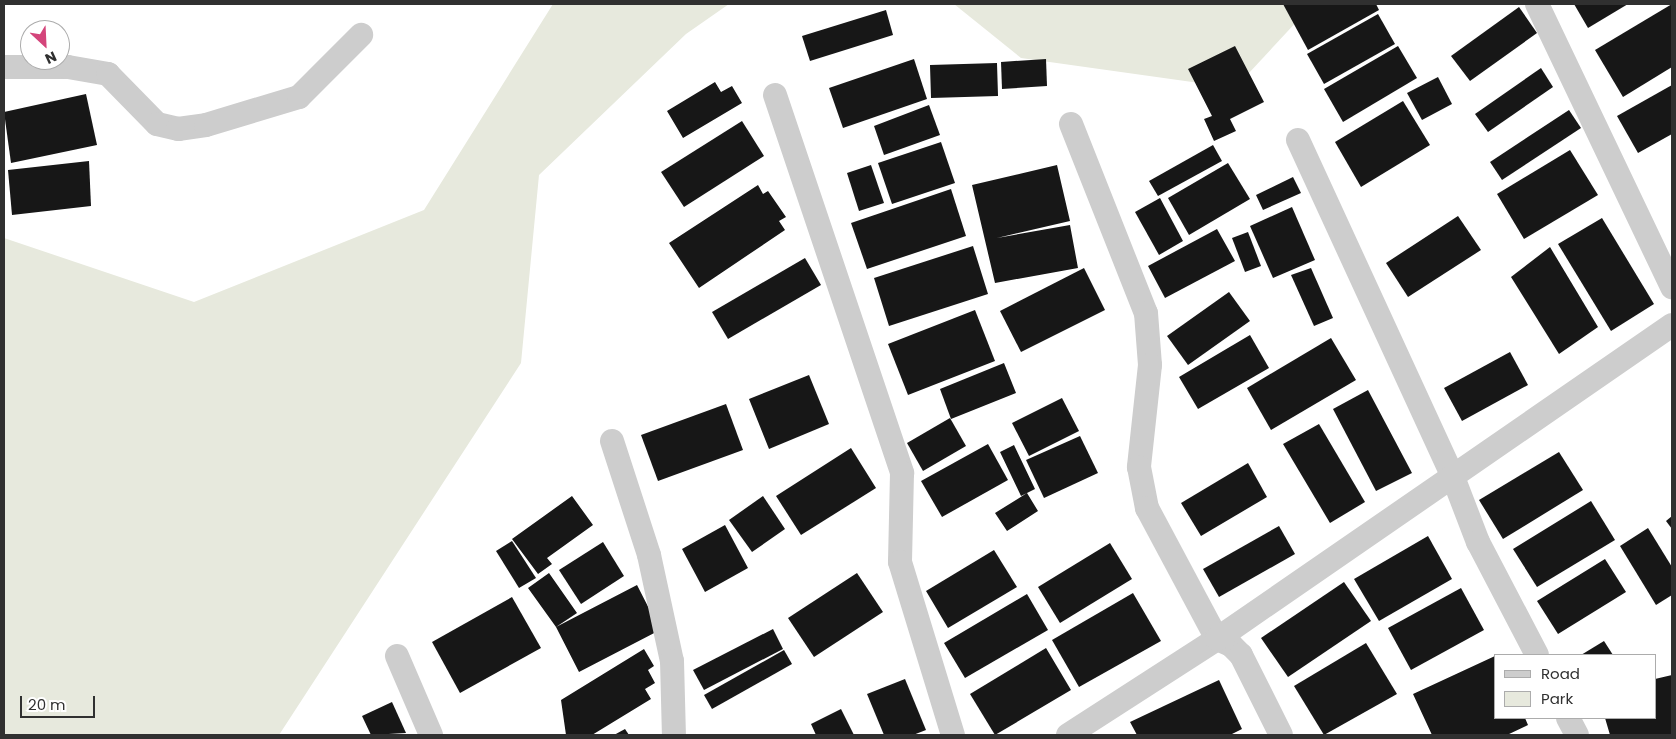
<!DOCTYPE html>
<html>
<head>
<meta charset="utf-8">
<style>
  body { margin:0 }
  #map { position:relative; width:1676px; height:739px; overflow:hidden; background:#fff; font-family:Poppins,sans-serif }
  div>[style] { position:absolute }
  .green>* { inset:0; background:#e7e9dd }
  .building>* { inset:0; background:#171717 }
  .minor>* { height:24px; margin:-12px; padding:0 12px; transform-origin:12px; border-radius:12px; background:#cdcdcd }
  span { translate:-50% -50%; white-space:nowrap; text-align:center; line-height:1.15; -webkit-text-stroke:5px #fff; paint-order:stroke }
  .frame { position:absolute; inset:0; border:5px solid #303030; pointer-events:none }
  .legend { position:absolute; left:1494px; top:654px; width:162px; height:65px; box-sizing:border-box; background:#fff; border:1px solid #acacac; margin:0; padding:6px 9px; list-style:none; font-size:15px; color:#303030 }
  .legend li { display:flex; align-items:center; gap:10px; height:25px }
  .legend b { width:25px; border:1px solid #acacac }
  .north { position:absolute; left:20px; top:20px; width:50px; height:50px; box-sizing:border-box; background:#fff; border:1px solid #acacac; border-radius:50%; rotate:155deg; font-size:14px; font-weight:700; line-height:20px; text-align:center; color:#303030 }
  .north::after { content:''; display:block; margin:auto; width:18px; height:22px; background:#d4457b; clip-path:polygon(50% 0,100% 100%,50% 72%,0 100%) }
  .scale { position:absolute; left:20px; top:696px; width:75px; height:22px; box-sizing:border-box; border:2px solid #303030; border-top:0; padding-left:6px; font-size:15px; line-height:18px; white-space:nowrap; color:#303030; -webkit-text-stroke:4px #fff; paint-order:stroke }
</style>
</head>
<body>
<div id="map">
  <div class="green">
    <i style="clip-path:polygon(553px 4px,729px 4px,686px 34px,539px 175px,521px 363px,279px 735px,4px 735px,4px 238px,194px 302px,424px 210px)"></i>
    <i style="clip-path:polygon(954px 4px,1313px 4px,1235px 88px,1021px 58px)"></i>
  </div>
  <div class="building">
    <i style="clip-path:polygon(1283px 4px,1376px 4px,1379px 10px,1308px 50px)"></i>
    <i style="clip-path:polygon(1574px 4px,1628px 4px,1588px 28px)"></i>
    <i style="clip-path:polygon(1672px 4px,1672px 67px,1623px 97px,1595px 50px)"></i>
    <i style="clip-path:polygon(1519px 7px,1537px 33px,1470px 81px,1451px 56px)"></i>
    <i style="clip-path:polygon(886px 10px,893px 35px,810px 61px,802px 36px)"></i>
    <i style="clip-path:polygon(1378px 14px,1395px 44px,1324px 84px,1307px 54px)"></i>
    <i style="clip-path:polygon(1235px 46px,1264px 102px,1230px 119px,1236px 131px,1214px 141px,1204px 119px,1212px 116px,1188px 69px)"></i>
    <i style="clip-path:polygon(1398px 46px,1417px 78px,1343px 122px,1324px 89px)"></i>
    <i style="clip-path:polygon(914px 59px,927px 99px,843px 128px,829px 88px)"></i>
    <i style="clip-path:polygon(1046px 59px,1047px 86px,1002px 89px,1001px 62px)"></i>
    <i style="clip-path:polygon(997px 63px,998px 96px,931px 98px,930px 65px)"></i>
    <i style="clip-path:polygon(1541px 68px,1553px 87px,1488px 132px,1475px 114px)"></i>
    <i style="clip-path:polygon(1438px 77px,1452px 104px,1422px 120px,1407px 93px)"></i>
    <i style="clip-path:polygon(715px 82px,721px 92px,732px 86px,742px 103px,683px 138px,667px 111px)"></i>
    <i style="clip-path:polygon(1672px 85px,1672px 134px,1638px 153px,1617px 116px)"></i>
    <i style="clip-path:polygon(86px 94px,97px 145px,11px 163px,4px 112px)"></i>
    <i style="clip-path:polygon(1403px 101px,1430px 145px,1361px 187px,1335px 142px)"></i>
    <i style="clip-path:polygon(929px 105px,940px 135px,884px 155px,874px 126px)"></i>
    <i style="clip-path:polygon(1569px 110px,1581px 128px,1502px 180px,1490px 162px)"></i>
    <i style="clip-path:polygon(742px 121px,764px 156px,684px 207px,661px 172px)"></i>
    <i style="clip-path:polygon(941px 142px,955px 183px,892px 204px,878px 163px)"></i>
    <i style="clip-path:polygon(1213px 145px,1222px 161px,1158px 196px,1149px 181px)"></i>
    <i style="clip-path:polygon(1570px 150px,1598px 195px,1524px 239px,1497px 194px)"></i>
    <i style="clip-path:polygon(89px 161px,91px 206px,12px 215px,8px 170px)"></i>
    <i style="clip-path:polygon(1228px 163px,1250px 199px,1189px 235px,1168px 198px)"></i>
    <i style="clip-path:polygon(871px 165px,884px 203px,859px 211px,847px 173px)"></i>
    <i style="clip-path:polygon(1057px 165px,1070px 221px,997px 238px,1070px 225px,1078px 268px,995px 283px,972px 185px)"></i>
    <i style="clip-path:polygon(1293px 177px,1301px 193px,1263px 210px,1256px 195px)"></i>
    <i style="clip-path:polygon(758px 185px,763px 194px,768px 191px,786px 217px,779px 221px,785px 230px,699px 288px,669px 243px)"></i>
    <i style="clip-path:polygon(951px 189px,966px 236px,867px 269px,851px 223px)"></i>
    <i style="clip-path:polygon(1160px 198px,1183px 241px,1159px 255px,1135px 212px)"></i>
    <i style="clip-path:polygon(1292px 207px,1315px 260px,1273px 278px,1250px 226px)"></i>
    <i style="clip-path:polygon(1458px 216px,1481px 250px,1408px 297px,1386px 263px)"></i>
    <i style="clip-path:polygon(1602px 218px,1654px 304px,1611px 331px,1558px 244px)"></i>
    <i style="clip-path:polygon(1217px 229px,1235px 261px,1165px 298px,1148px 266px)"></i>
    <i style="clip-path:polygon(1248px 232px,1261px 266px,1245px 272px,1232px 238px)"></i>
    <i style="clip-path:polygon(973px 246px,988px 294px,889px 326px,874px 278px)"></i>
    <i style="clip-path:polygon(1550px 247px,1598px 327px,1559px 354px,1511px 277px)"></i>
    <i style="clip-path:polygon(805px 258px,821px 285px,728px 339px,712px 312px)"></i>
    <i style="clip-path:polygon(1084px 268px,1105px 310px,1021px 352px,1000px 311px)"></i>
    <i style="clip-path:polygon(1311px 268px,1333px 318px,1314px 326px,1291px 275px)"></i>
    <i style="clip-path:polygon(1229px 292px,1250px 321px,1188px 365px,1167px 336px)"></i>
    <i style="clip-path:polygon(975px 310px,995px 361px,908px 395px,888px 344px)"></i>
    <i style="clip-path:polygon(1250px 335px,1269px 368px,1198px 409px,1179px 377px)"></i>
    <i style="clip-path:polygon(1331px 338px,1356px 380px,1271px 430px,1247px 388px)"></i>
    <i style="clip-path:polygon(1510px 352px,1528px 385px,1462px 421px,1444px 388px)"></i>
    <i style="clip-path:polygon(1004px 363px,1016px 393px,951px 419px,940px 389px)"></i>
    <i style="clip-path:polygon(809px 375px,829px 424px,769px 449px,749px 399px)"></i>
    <i style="clip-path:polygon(1368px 390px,1412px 473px,1376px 491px,1333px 409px)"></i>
    <i style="clip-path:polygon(1062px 398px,1079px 431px,1029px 456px,1012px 423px)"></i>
    <i style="clip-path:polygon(726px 404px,743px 450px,658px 481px,641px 435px)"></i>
    <i style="clip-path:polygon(950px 418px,966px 446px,923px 471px,907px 443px)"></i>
    <i style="clip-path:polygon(1319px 424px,1365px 502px,1330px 523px,1283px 444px)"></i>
    <i style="clip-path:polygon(1080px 436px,1098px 473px,1044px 498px,1026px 460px)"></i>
    <i style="clip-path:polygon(988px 444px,1008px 480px,942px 517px,921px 481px)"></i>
    <i style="clip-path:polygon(1014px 445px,1035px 489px,1027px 493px,1038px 511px,1007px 531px,995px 513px,1027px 493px,1021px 496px,1000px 452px)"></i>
    <i style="clip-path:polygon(851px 448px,876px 488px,801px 535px,776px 496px)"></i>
    <i style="clip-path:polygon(1559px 452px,1583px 490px,1503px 539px,1479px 500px)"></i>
    <i style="clip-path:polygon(1248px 463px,1267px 497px,1201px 536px,1181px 503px)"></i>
    <i style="clip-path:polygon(572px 496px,593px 525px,547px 558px,552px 564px,538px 574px,512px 539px)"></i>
    <i style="clip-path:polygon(763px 496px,785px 529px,752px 552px,729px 520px)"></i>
    <i style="clip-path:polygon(1591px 501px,1615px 540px,1537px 587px,1513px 549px)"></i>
    <i style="clip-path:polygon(1672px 516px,1672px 529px,1666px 521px)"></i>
    <i style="clip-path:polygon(725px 525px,748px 568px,705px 592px,682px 549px)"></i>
    <i style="clip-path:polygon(1279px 526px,1295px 554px,1219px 597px,1203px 569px)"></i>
    <i style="clip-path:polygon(1648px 528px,1672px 567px,1672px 595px,1656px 605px,1620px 546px)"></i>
    <i style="clip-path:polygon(1428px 536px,1452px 579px,1379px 621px,1354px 579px)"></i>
    <i style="clip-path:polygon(512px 541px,536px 578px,519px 588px,496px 551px)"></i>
    <i style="clip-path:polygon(603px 542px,624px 576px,581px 604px,559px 570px)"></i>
    <i style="clip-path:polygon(1110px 543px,1132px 579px,1060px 623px,1038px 587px)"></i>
    <i style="clip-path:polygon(994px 550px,1017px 587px,948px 628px,926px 591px)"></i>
    <i style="clip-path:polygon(1605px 559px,1626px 592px,1558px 634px,1537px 601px)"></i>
    <i style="clip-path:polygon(549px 573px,577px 613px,556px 627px,637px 585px,660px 630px,579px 672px,556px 627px,528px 588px)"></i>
    <i style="clip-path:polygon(857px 573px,883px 612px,814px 657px,788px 618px)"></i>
    <i style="clip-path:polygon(1344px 582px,1371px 621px,1288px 677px,1261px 638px)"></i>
    <i style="clip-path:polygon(1461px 588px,1484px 630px,1411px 670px,1388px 628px)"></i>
    <i style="clip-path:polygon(1133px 593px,1161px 641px,1079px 687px,1052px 640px)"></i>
    <i style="clip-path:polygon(1027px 594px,1048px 630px,965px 678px,944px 643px)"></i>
    <i style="clip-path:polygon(512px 597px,541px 648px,460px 693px,432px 642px)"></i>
    <i style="clip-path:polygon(773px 629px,783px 649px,704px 690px,693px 670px)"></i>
    <i style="clip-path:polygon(1604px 641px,1613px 655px,1581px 655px)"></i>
    <i style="clip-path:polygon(1366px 643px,1397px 694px,1324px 735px,1294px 686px)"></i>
    <i style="clip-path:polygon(1046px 648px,1071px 690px,995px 735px,970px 694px)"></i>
    <i style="clip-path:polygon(644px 649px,654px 666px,648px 670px,655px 683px,645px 689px,651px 699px,592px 735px,566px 735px,561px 700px)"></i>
    <i style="clip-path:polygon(784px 650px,792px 664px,712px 709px,704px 695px)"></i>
    <i style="clip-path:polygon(1495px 656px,1495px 718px,1525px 718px,1528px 725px,1507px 735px,1432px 735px,1413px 694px)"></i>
    <i style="clip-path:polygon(1672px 675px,1672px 735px,1610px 735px,1605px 718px,1655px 718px,1655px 679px)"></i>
    <i style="clip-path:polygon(905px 679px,926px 730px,913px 735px,884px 735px,867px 694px)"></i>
    <i style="clip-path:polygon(1219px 680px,1242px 729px,1230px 735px,1137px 735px,1130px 722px)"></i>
    <i style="clip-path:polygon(392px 702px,406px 733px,371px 735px,362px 716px)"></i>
    <i style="clip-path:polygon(841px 709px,854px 735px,816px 735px,811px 724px)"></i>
    <i style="clip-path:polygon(625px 729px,629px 735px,614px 735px)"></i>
  </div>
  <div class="minor">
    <i style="left:1537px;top:4px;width:314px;rotate:64.5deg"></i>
    <i style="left:4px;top:67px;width:64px"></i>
    <i style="left:68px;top:67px;width:41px;rotate:9.9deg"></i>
    <i style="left:108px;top:74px;width:70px;rotate:45.6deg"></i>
    <i style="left:157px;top:124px;width:22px;rotate:13deg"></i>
    <i style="left:178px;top:129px;width:28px;rotate:-8deg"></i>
    <i style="left:206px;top:125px;width:97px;rotate:-16.8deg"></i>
    <i style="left:299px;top:97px;width:88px;rotate:-45deg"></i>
    <i style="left:775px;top:95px;width:399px;rotate:71.4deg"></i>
    <i style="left:902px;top:473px;width:89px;rotate:91.3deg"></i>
    <i style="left:900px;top:562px;width:181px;rotate:73deg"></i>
    <i style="left:1071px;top:124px;width:203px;rotate:68.4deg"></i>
    <i style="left:1146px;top:313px;width:52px;rotate:85.6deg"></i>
    <i style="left:1150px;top:365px;width:103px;rotate:96.2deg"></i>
    <i style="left:1139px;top:467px;width:42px;rotate:79deg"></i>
    <i style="left:1147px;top:508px;width:149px;rotate:61.9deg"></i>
    <i style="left:1217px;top:639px;width:15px;rotate:23deg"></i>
    <i style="left:1231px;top:645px;width:14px;rotate:45deg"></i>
    <i style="left:1241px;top:655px;width:89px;rotate:63.4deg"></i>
    <i style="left:1298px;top:140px;width:371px;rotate:65.3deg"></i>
    <i style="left:1453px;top:477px;width:70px;rotate:69deg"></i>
    <i style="left:1478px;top:542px;width:127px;rotate:62.4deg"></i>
    <i style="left:612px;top:441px;width:120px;rotate:72deg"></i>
    <i style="left:649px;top:555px;width:108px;rotate:77.8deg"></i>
    <i style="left:672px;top:661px;width:74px;rotate:88.5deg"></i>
    <i style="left:397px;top:656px;width:86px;rotate:66.7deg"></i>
    <i style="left:1568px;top:718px;width:19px;rotate:62deg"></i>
    <i style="left:1068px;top:735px;width:177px;rotate:-32.8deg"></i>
    <i style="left:1217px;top:639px;width:553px;rotate:-34.61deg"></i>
  </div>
  <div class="frame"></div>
  <ul class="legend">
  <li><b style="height:6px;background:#cdcdcd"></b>Road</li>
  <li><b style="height:14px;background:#e7e9dd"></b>Park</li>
  </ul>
  <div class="north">N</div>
  <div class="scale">20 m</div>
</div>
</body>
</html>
